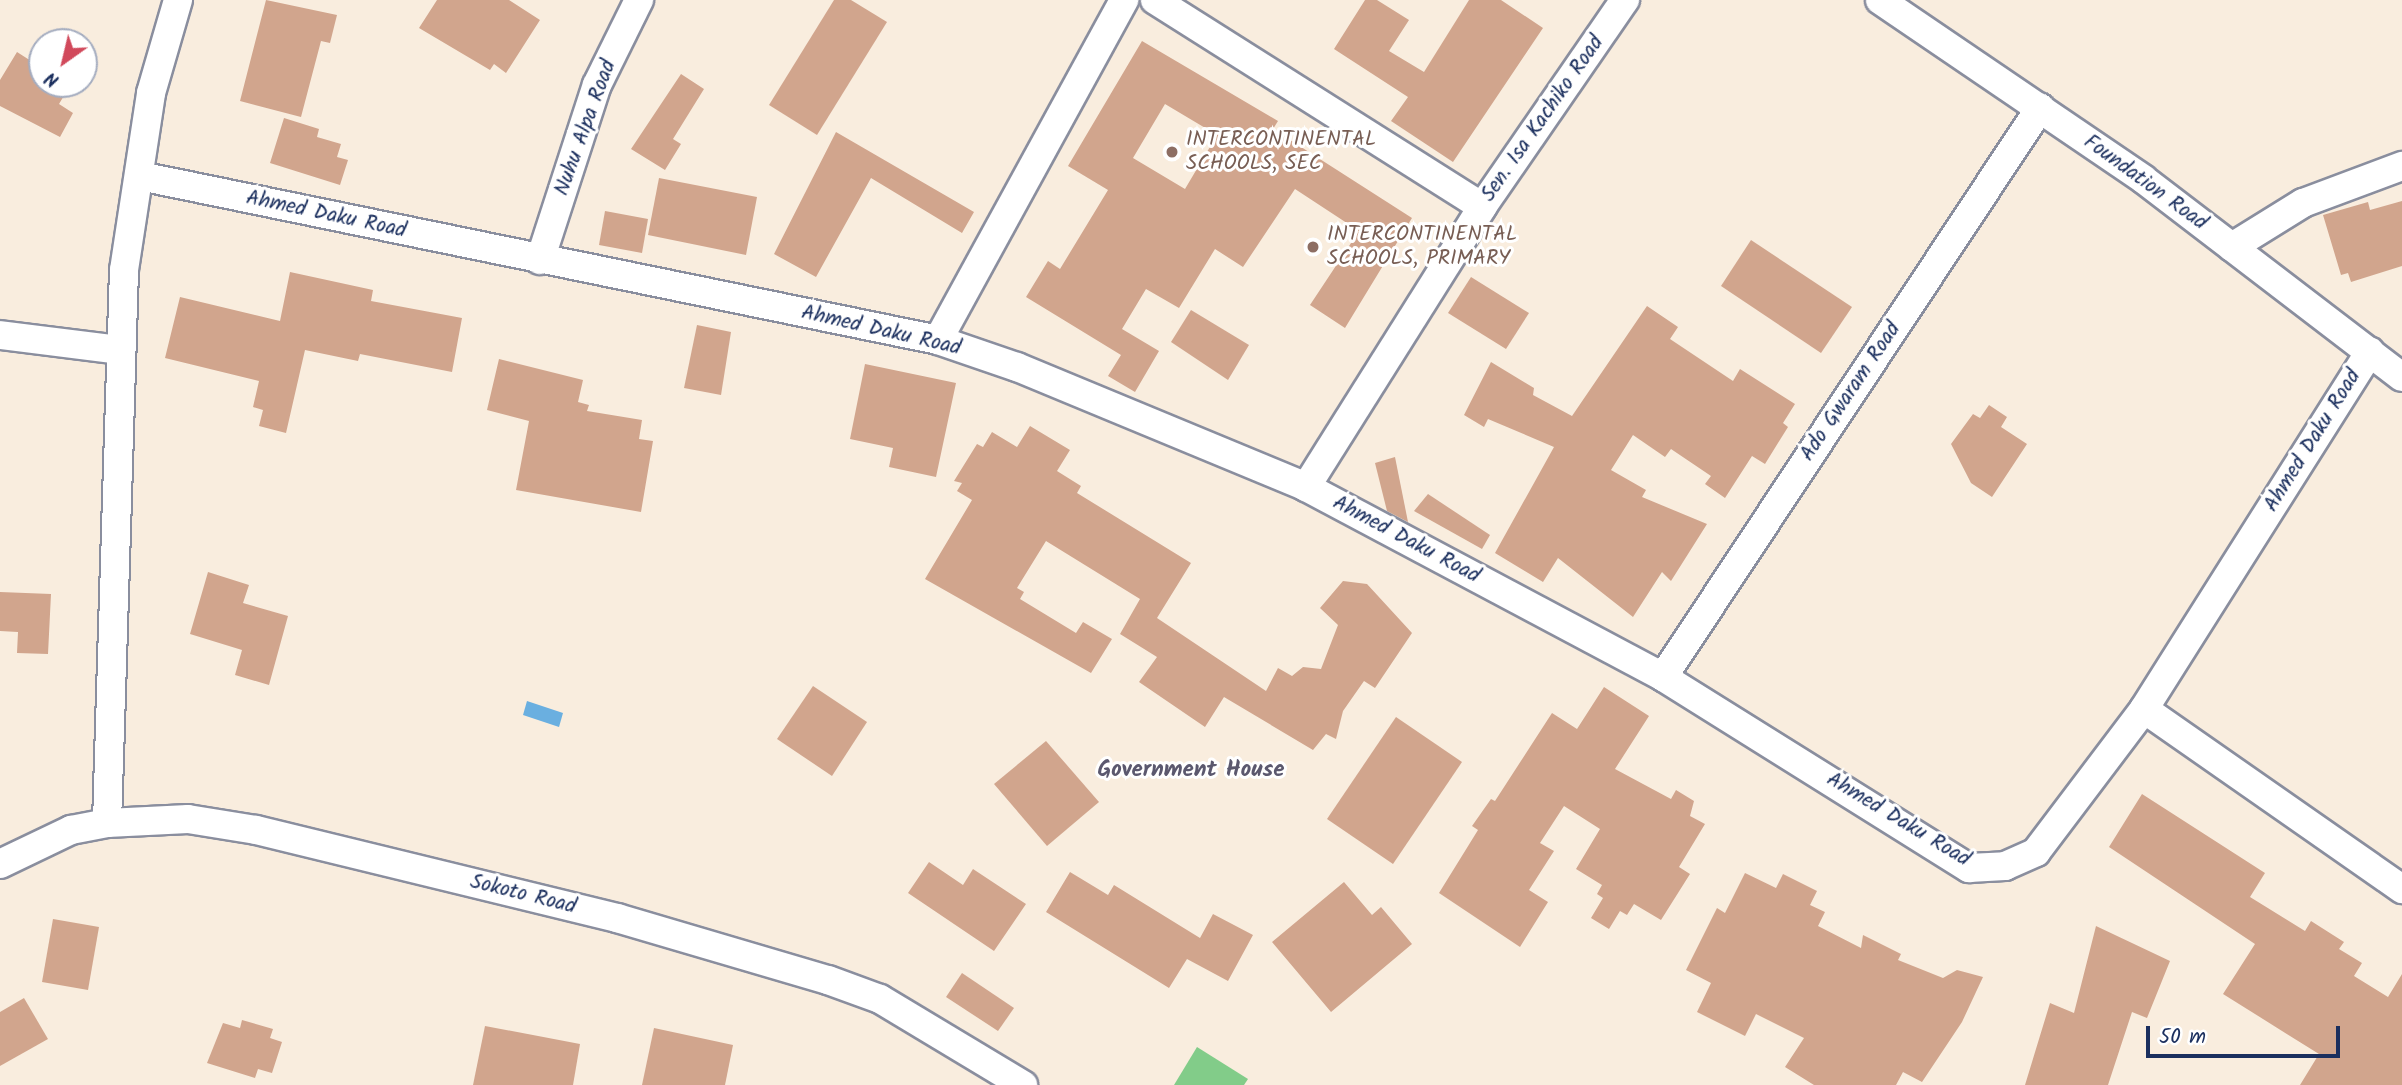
<!DOCTYPE html>
<html>
<head>
<meta charset="utf-8">
<style>
  body { margin:0 }
  #map { position:relative; width:2402px; height:1085px; overflow:hidden; background:#f9edde; font-family:Kalam,sans-serif }
  div>[style] { position:absolute }
  .green>* { inset:0; background:#82cc89 }
  .water>* { inset:0; background:#6aafe0 }
  .building>* { inset:0; background:#d1a58d }
  .roads { filter:drop-shadow(2px 0 #8a8e9e) drop-shadow(-2px 0 #8a8e9e) drop-shadow(0 2px #8a8e9e) drop-shadow(0 -2px #8a8e9e) }
  .minor>* { height:28px; margin:-14px; padding:0 14px; transform-origin:14px; border-radius:14px; background:#fff }
  .dots>* { width:19px; height:19px; translate:-50% -50%; box-sizing:border-box; border:4px solid #fff; border-radius:50% }
  span { translate:-50% -50%; white-space:nowrap; text-align:center; line-height:1.15; -webkit-text-stroke:6px #fff; paint-order:stroke }
  .street-label { font-size:21px; color:#1b2f5e }
  .education-label { font-size:21px; color:#785e54 }
  .left { translate:0 -50%; text-align:left }
  .neighbourhood-label { font-size:23px; color:#5b586e; font-weight:700 }
  .north { position:absolute; left:28px; top:28px; width:70px; height:70px; box-sizing:border-box; background:#fff; border:2px solid #a4acbf; border-radius:50%; rotate:214deg; font-size:19px; font-weight:700; line-height:28px; text-align:center; color:#1b2f5e }
  .north::after { content:''; display:block; margin:auto; width:24px; height:32px; background:#d1495b; clip-path:polygon(50% 0,100% 100%,50% 72%,0 100%) }
  .scale { position:absolute; left:2146px; top:1026px; width:194px; height:32px; box-sizing:border-box; border:4px solid #1b2f5e; border-top:0; padding-left:9px; font-size:21px; line-height:24px; white-space:nowrap; color:#1b2f5e; -webkit-text-stroke:5px #fff; paint-order:stroke }
</style>
</head>
<body>
<div id="map">
  <div class="green">
    <i style="clip-path:polygon(1197px 1047px,1248px 1079px,1244px 1085px,1174px 1085px)"></i>
  </div>
  <div class="water">
    <i style="clip-path:polygon(527px 701px,563px 713px,559px 727px,523px 715px)"></i>
  </div>
  <div class="building">
    <i style="clip-path:polygon(266px 0,337px 15px,330px 43px,321px 41px,301px 117px,240px 101px)"></i>
    <i style="clip-path:polygon(437px 0,509px 0,540px 20px,506px 73px,494px 64px,490px 70px,419px 28px)"></i>
    <i style="clip-path:polygon(834px 0,851px 0,887px 22px,817px 135px,769px 105px)"></i>
    <i style="clip-path:polygon(1365px 0,1377px 0,1409px 20px,1389px 51px,1424px 72px,1469px 0,1501px 0,1543px 28px,1453px 162px,1391px 121px,1408px 97px,1334px 49px)"></i>
    <i style="clip-path:polygon(evenodd,1142px 41px,1278px 121px,1273px 129px,1412px 218px,1345px 328px,1310px 305px,1359px 231px,1295px 189px,1243px 267px,1215px 249px,1179px 308px,1146px 289px,1122px 329px,1159px 351px,1135px 392px,1108px 376px,1121px 355px,1026px 297px,1048px 261px,1060px 269px,1108px 190px,1068px 166px,1142px 41px,1165px 104px,1217px 135px,1185px 189px,1133px 158px,1165px 104px)"></i>
    <i style="clip-path:polygon(17px 52px,42px 68px,42px 84px,71px 84px,59px 104px,73px 113px,60px 137px,0 106px,0 80px)"></i>
    <i style="clip-path:polygon(681px 74px,704px 89px,673px 139px,681px 144px,665px 170px,631px 149px)"></i>
    <i style="clip-path:polygon(284px 118px,319px 129px,317px 137px,341px 144px,337px 157px,348px 160px,340px 185px,270px 163px)"></i>
    <i style="clip-path:polygon(836px 132px,974px 212px,962px 233px,871px 178px,816px 277px,774px 254px)"></i>
    <i style="clip-path:polygon(659px 178px,757px 197px,746px 255px,648px 235px)"></i>
    <i style="clip-path:polygon(2402px 201px,2402px 266px,2351px 282px,2348px 273px,2341px 275px,2323px 215px,2368px 202px,2370px 210px)"></i>
    <i style="clip-path:polygon(605px 211px,648px 219px,642px 253px,599px 245px)"></i>
    <i style="clip-path:polygon(1751px 240px,1852px 307px,1821px 353px,1721px 286px)"></i>
    <i style="clip-path:polygon(290px 272px,373px 290px,371px 301px,462px 318px,452px 372px,360px 354px,358px 361px,305px 350px,286px 433px,259px 426px,263px 410px,253px 407px,259px 381px,165px 358px,180px 297px,280px 321px)"></i>
    <i style="clip-path:polygon(1471px 277px,1529px 313px,1506px 349px,1448px 313px)"></i>
    <i style="clip-path:polygon(1647px 306px,1678px 327px,1670px 339px,1733px 381px,1740px 369px,1795px 404px,1783px 423px,1788px 427px,1765px 464px,1752px 456px,1725px 498px,1705px 484px,1711px 476px,1671px 449px,1665px 457px,1633px 435px,1611px 470px,1646px 490px,1642px 497px,1707px 524px,1671px 581px,1662px 572px,1633px 617px,1558px 558px,1543px 582px,1495px 553px,1554px 447px,1488px 419px,1484px 427px,1464px 415px,1491px 362px,1534px 388px,1533px 395px,1572px 416px)"></i>
    <i style="clip-path:polygon(1191px 310px,1249px 345px,1228px 380px,1171px 342px)"></i>
    <i style="clip-path:polygon(697px 325px,731px 332px,721px 395px,684px 388px)"></i>
    <i style="clip-path:polygon(499px 359px,583px 380px,578px 402px,589px 405px,587px 411px,642px 420px,639px 439px,653px 441px,641px 512px,516px 490px,529px 421px,487px 410px)"></i>
    <i style="clip-path:polygon(865px 364px,956px 383px,936px 477px,889px 467px,893px 448px,850px 439px)"></i>
    <i style="clip-path:polygon(1989px 405px,2007px 417px,2001px 427px,2027px 444px,1992px 497px,1971px 483px,1951px 444px,1973px 414px,1980px 418px)"></i>
    <i style="clip-path:polygon(1030px 426px,1070px 450px,1057px 471px,1081px 486px,1077px 493px,1191px 563px,1157px 618px,1266px 691px,1278px 668px,1292px 676px,1303px 667px,1321px 669px,1338px 625px,1320px 608px,1343px 581px,1367px 584px,1412px 633px,1375px 688px,1364px 681px,1343px 711px,1336px 739px,1326px 734px,1313px 750px,1224px 697px,1205px 727px,1139px 682px,1157px 657px,1120px 634px,1140px 599px,1046px 541px,1017px 588px,1024px 592px,1020px 599px,1076px 633px,1083px 622px,1112px 639px,1091px 673px,925px 579px,972px 500px,957px 491px,962px 483px,954px 481px,977px 444px,983px 447px,992px 432px,1017px 447px)"></i>
    <i style="clip-path:polygon(1395px 457px,1408px 522px,1387px 511px,1375px 463px)"></i>
    <i style="clip-path:polygon(1428px 494px,1490px 535px,1482px 549px,1414px 511px)"></i>
    <i style="clip-path:polygon(208px 572px,249px 585px,243px 603px,288px 616px,269px 685px,235px 675px,242px 650px,190px 634px)"></i>
    <i style="clip-path:polygon(0 592px,51px 594px,48px 654px,17px 653px,18px 632px,0 631px)"></i>
    <i style="clip-path:polygon(813px 686px,867px 722px,832px 776px,777px 739px)"></i>
    <i style="clip-path:polygon(1604px 687px,1649px 716px,1615px 769px,1671px 799px,1676px 790px,1694px 801px,1690px 816px,1705px 824px,1679px 867px,1690px 874px,1661px 920px,1634px 904px,1627px 915px,1620px 911px,1609px 929px,1591px 918px,1603px 898px,1597px 894px,1602px 885px,1576px 869px,1600px 829px,1564px 806px,1540px 843px,1554px 851px,1529px 890px,1548px 902px,1520px 947px,1439px 893px,1478px 830px,1472px 826px,1491px 799px,1495px 801px,1552px 713px,1577px 729px)"></i>
    <i style="clip-path:polygon(1396px 717px,1462px 762px,1393px 864px,1327px 819px)"></i>
    <i style="clip-path:polygon(1046px 741px,1099px 802px,1047px 846px,994px 784px)"></i>
    <i style="clip-path:polygon(2142px 794px,2265px 873px,2250px 897px,2305px 931px,2311px 921px,2344px 942px,2339px 949px,2362px 963px,2354px 976px,2388px 997px,2402px 974px,2402px 1085px,2300px 1085px,2319px 1054px,2223px 994px,2255px 944px,2109px 847px)"></i>
    <i style="clip-path:polygon(929px 862px,963px 885px,973px 869px,1026px 904px,994px 951px,908px 893px)"></i>
    <i style="clip-path:polygon(1070px 872px,1108px 895px,1114px 885px,1200px 938px,1213px 914px,1253px 935px,1228px 981px,1187px 959px,1169px 988px,1046px 912px)"></i>
    <i style="clip-path:polygon(1745px 873px,1776px 888px,1783px 874px,1817px 891px,1810px 905px,1825px 912px,1818px 926px,1861px 948px,1863px 935px,1901px 954px,1898px 960px,1943px 978px,1957px 970px,1983px 977px,1962px 1022px,1922px 1082px,1903px 1072px,1896px 1085px,1814px 1085px,1785px 1067px,1804px 1038px,1756px 1014px,1745px 1036px,1697px 1012px,1711px 983px,1686px 970px,1717px 908px,1725px 913px)"></i>
    <i style="clip-path:polygon(1344px 882px,1372px 915px,1381px 907px,1412px 944px,1331px 1012px,1272px 942px)"></i>
    <i style="clip-path:polygon(53px 919px,99px 927px,88px 990px,42px 982px)"></i>
    <i style="clip-path:polygon(2096px 926px,2170px 961px,2147px 1018px,2132px 1012px,2108px 1085px,2025px 1085px,2050px 1003px,2074px 1013px)"></i>
    <i style="clip-path:polygon(962px 973px,1014px 1008px,998px 1031px,946px 997px)"></i>
    <i style="clip-path:polygon(24px 998px,48px 1039px,0 1066px,0 1012px)"></i>
    <i style="clip-path:polygon(242px 1020px,273px 1029px,270px 1038px,282px 1042px,272px 1073px,258px 1069px,255px 1078px,207px 1063px,223px 1023px,240px 1028px)"></i>
    <i style="clip-path:polygon(485px 1026px,580px 1044px,573px 1085px,473px 1085px)"></i>
    <i style="clip-path:polygon(654px 1028px,733px 1045px,725px 1085px,642px 1085px)"></i>
  </div>
  <div class="roads">
    <div class="minor">
      <i style="left:1155px;top:0;width:387px;rotate:32.3deg"></i>
      <i style="left:1880px;top:0;width:318px;rotate:34.2deg"></i>
      <i style="left:2143px;top:179px;width:326px;rotate:37.4deg"></i>
      <i style="left:140px;top:176px;width:815px;rotate:11.61deg"></i>
      <i style="left:938px;top:340px;width:83px;rotate:18.9deg"></i>
      <i style="left:1017px;top:367px;width:313px;rotate:22.5deg"></i>
      <i style="left:1306px;top:487px;width:404px;rotate:28deg"></i>
      <i style="left:1663px;top:677px;width:361px;rotate:32deg"></i>
      <i style="left:1969px;top:868px;width:36px;rotate:-3deg"></i>
      <i style="left:2005px;top:866px;width:34px;rotate:-24deg"></i>
      <i style="left:2036px;top:852px;width:179px;rotate:-52.9deg"></i>
      <i style="left:2144px;top:709px;width:423px;rotate:-57.7deg"></i>
      <i style="left:2232px;top:247px;width:84px;rotate:-31.8deg"></i>
      <i style="left:2303px;top:203px;width:106px;rotate:-20.5deg"></i>
      <i style="left:540px;top:260px;width:184px;rotate:-72deg"></i>
      <i style="left:597px;top:85px;width:95px;rotate:-63.7deg"></i>
      <i style="left:0;top:335px;width:122px;rotate:7.1deg"></i>
      <i style="left:938px;top:340px;width:388px;rotate:-61.3deg"></i>
      <i style="left:1306px;top:487px;width:331px;rotate:-57.8deg"></i>
      <i style="left:1482px;top:207px;width:252px;rotate:-55.4deg"></i>
      <i style="left:1663px;top:677px;width:683px;rotate:-56.47deg"></i>
      <i style="left:2144px;top:709px;width:315px;rotate:34.9deg"></i>
      <i style="left:107px;top:823px;width:553px;rotate:-88.24deg"></i>
      <i style="left:124px;top:270px;width:179px;rotate:-81.3deg"></i>
      <i style="left:151px;top:93px;width:97px;rotate:-73.8deg"></i>
      <i style="left:0;top:864px;width:79px;rotate:-25.6deg"></i>
      <i style="left:71px;top:830px;width:37px;rotate:-11deg"></i>
      <i style="left:107px;top:823px;width:81px;rotate:-2.8deg"></i>
      <i style="left:188px;top:819px;width:69px;rotate:9.2deg"></i>
      <i style="left:256px;top:830px;width:372px;rotate:13.7deg"></i>
      <i style="left:617px;top:918px;width:220px;rotate:16.4deg"></i>
      <i style="left:828px;top:980px;width:55px;rotate:20.1deg"></i>
      <i style="left:880px;top:999px;width:167px;rotate:31deg"></i>
    </div>
  </div>
  <div class="dots">
    <i style="left:1172px;top:152px;background:#8d6e63"></i>
    <i style="left:1313px;top:247px;background:#8d6e63"></i>
  </div>
  <div class="street-label">
    <span style="left:1543px;top:119px;rotate:-55deg">Sen. Isa Kachiko Road</span>
    <span style="left:586px;top:128px;rotate:-70deg">Nuhu Alpa Road</span>
    <span style="left:2145px;top:183px;rotate:36deg">Foundation Road</span>
    <span style="left:326px;top:215px;rotate:12deg">Ahmed Daku Road</span>
    <span style="left:881px;top:331px;rotate:13deg">Ahmed Daku Road</span>
    <span style="left:1851px;top:392px;rotate:-56deg">Ado Gwaram Road</span>
    <span style="left:2313px;top:441px;rotate:-58deg">Ahmed Daku Road</span>
    <span style="left:1406px;top:540px;rotate:28deg">Ahmed Daku Road</span>
    <span style="left:1898px;top:820px;rotate:31deg">Ahmed Daku Road</span>
    <span style="left:523px;top:895px;rotate:14deg">Sokoto Road</span>
  </div>
  <div class="education-label">
    <span class="left" style="left:1186px;top:152px">INTERCONTINENTAL<br>SCHOOLS, SEC</span>
    <span class="left" style="left:1327px;top:247px">INTERCONTINENTAL<br>SCHOOLS, PRIMARY</span>
  </div>
  <div class="neighbourhood-label">
    <span style="left:1191px;top:770px">Government House</span>
  </div>
  <div class="north">N</div>
  <div class="scale">50 m</div>
</div>
</body>
</html>
